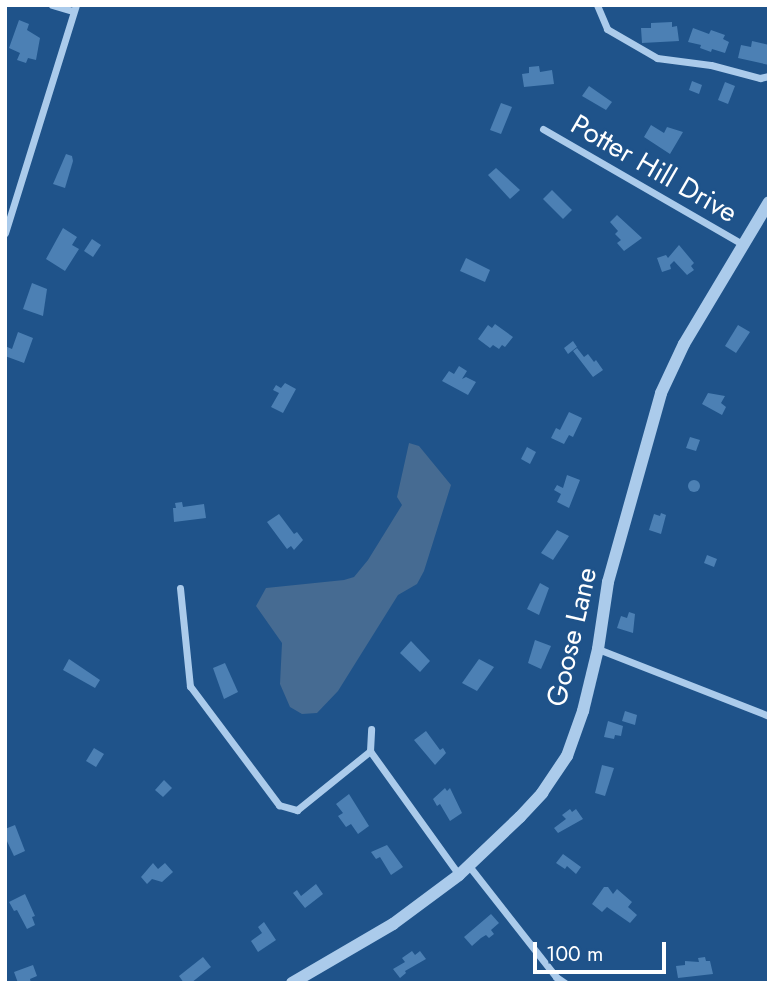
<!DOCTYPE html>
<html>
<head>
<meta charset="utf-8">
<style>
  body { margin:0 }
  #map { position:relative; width:774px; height:988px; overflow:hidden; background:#1f538a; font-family:Jost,sans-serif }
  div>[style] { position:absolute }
  .water>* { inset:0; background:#466b92 }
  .building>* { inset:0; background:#4c80b4 }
  .round { border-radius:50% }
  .minor>* { height:7px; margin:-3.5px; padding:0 3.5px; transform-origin:3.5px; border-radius:3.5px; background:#abcbeb }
  .tertiary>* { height:12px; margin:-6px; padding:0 6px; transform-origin:6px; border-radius:6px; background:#abcbeb }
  span { translate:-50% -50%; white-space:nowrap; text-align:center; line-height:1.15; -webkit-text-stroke:5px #1f538a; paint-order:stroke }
  .street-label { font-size:28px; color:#fff }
  .frame { position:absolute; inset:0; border:7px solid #fff; pointer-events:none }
  .scale { position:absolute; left:533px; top:942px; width:133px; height:32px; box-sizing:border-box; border:4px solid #fff; border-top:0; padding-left:9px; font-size:21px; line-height:24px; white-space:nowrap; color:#fff; -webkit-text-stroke:5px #1f538a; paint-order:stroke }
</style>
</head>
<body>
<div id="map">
  <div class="water">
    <i style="clip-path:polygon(409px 443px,419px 446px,451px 485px,424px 571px,417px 584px,398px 595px,338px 691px,317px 713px,302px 714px,290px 707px,280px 684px,282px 643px,256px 606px,266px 588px,344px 580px,354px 577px,368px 560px,402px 505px,397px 497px)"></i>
  </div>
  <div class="building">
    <i style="clip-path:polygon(19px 20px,29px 24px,27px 30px,40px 38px,36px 60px,28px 58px,26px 63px,17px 60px,20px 53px,9px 48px)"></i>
    <i style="clip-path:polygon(672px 22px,672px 27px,677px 26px,679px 41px,642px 43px,641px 28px,651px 28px,651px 23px)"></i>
    <i style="clip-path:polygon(693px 28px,709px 34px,711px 30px,725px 35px,723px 39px,729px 42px,725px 53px,712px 49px,711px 52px,700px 48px,701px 45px,688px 42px)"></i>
    <i style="clip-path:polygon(752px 41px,769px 45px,769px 65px,738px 58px,741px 45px,751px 47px)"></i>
    <i style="clip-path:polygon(539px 66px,540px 72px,552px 70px,554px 84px,524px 87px,522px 74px,529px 73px,529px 67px)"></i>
    <i style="clip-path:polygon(692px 81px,702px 85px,699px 94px,689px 90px)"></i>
    <i style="clip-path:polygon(725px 82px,735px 86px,728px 104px,718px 100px)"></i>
    <i style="clip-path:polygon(589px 86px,612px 102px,606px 110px,582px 96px)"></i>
    <i style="clip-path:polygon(501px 103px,512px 107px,501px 134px,490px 130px)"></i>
    <i style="clip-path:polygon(651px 125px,664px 133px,667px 127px,683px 132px,670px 154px,644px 137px)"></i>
    <i style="clip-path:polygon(66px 154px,72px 156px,73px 161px,65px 188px,53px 184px)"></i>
    <i style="clip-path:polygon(496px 168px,520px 190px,510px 199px,488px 175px)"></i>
    <i style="clip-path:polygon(552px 190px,572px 210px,563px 219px,543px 199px)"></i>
    <i style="clip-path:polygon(617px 215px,642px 238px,624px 251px,617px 243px,621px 240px,615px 234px,618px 231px,610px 222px)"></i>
    <i style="clip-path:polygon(63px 228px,77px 237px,72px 245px,79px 249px,65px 271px,46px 259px)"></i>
    <i style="clip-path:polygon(92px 239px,101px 245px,93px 257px,84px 251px)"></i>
    <i style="clip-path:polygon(679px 245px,694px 263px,691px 266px,694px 270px,687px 275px,674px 261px,670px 265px,671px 269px,662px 272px,657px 258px,666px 255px,668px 258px)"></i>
    <i style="clip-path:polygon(466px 258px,490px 270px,485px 282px,460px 271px)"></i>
    <i style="clip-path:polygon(32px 283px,47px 289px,43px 316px,23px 309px)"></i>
    <i style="clip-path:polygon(495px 324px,513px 337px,505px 347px,502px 345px,499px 349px,493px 345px,490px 348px,478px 339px,488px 325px,492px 328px)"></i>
    <i style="clip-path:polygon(738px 325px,750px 332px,736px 353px,725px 346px)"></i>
    <i style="clip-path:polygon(18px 332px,33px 338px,24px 363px,5px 356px,5px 346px,12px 349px)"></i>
    <i style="clip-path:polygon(573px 341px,577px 347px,568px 354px,564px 348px)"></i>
    <i style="clip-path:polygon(577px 348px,584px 357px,588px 354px,594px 362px,596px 360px,603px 370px,593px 377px,573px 351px)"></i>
    <i style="clip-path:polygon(459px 366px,467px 371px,462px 379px,466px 377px,476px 382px,468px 395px,442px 381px,449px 371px,454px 374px)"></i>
    <i style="clip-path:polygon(285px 383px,296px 389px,283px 413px,271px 407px,279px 393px,273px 390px,276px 385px,281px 388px)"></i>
    <i style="clip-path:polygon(708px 393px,725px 396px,721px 403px,726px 407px,722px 415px,702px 404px)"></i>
    <i style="clip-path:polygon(569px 412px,582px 418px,573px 437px,569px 435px,564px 444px,551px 438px,556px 428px,560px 430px)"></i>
    <i style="clip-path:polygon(690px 437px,700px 440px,696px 451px,686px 448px)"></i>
    <i style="clip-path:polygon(527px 447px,536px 452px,530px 464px,521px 459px)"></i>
    <i style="clip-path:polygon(567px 475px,580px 480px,569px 508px,557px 502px,561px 494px,554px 490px,557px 485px,563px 488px)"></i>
    <i class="round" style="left:688px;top:480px;width:12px;height:12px"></i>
    <i style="clip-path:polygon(182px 502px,183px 507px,204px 504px,206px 518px,174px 522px,173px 508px,176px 508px,175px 503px)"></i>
    <i style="clip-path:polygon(661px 513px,666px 515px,661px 534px,649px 530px,654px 514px,660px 516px)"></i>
    <i style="clip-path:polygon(279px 514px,294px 534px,297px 532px,303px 540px,294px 550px,291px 546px,287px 549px,267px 522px)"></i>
    <i style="clip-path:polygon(557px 530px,569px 536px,553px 560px,541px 553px)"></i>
    <i style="clip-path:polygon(707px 555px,717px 559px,714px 567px,704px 563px)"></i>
    <i style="clip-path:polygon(540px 583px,549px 588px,539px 615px,527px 609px)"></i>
    <i style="clip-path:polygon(629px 612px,635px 614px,633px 633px,617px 628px,621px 616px,627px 618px)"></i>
    <i style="clip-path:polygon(535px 640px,551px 646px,541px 669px,528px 663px)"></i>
    <i style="clip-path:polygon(411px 641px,430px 661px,420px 672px,400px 653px)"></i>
    <i style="clip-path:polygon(69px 659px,100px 680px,95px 688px,63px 670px)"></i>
    <i style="clip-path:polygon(479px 659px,494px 667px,477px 691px,462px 683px)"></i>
    <i style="clip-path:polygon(225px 663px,238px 692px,224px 699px,213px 668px)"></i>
    <i style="clip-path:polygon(625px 711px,637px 715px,635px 725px,622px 721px)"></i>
    <i style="clip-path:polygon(608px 721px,623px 726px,621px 736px,615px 735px,614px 739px,604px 737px)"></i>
    <i style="clip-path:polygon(426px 731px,440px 750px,443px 748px,446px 753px,435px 765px,414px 740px)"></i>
    <i style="clip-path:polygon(94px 748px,104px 754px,96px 767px,86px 761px)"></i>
    <i style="clip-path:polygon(602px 765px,614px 768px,605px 796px,595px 793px)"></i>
    <i style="clip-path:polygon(164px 780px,172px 788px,163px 797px,155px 790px)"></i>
    <i style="clip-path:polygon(445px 788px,447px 791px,450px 788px,462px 813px,450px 821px,440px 804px,437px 806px,433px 799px)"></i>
    <i style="clip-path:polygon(349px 794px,369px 826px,358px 834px,351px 824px,346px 827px,338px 816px,343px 813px,336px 804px)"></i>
    <i style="clip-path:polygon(570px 809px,572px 812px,576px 809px,583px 819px,558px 833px,554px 828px,566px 819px,562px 815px)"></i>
    <i style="clip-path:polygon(15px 825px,25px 851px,14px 856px,5px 837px,5px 829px)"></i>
    <i style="clip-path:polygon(387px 845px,403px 867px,391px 875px,380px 857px,376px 859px,371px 852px)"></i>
    <i style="clip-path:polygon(563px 854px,581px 867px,576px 874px,567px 866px,565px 869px,556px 863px)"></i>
    <i style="clip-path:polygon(153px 863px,158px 869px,165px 863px,173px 872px,162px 882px,152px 879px,147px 884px,141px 877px)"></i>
    <i style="clip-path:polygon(316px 884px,323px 894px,305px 908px,293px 893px,297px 890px,301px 896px)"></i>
    <i style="clip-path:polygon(604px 887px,608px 887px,613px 894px,617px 889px,632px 902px,628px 907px,637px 915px,630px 923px,607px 907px,602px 912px,592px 904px)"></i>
    <i style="clip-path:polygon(25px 894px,35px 916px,32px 917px,35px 925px,27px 929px,17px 910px,14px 911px,9px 902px)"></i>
    <i style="clip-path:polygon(491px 914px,499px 923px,491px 930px,494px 934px,489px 938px,486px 935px,481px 938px,472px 946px,464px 937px)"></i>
    <i style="clip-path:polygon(264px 922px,276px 940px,258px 952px,251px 941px,262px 933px,258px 927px)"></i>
    <i style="clip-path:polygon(412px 951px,415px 955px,420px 951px,426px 959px,405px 971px,406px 973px,400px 978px,393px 969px,405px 962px,402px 958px)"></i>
    <i style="clip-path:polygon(203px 957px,211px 967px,191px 983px,184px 983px,179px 976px)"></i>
    <i style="clip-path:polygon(705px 957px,706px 961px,710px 961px,713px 974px,678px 978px,676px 966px,685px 965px,685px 961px,699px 962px,698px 958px)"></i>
    <i style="clip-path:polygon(33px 965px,37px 976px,30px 979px,31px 983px,18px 983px,14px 972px)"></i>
  </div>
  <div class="minor">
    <i style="left:52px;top:5px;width:22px;rotate:16deg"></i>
    <i style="left:597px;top:5px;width:26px;rotate:67deg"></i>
    <i style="left:607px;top:29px;width:58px;rotate:30.1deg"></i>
    <i style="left:657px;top:58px;width:54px;rotate:7.4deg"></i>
    <i style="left:711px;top:65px;width:51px;rotate:14.9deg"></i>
    <i style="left:760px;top:78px;width:9px;rotate:-13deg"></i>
    <i style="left:543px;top:129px;width:232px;rotate:30deg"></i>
    <i style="left:5px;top:233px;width:239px;rotate:-72.7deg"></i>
    <i style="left:180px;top:588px;width:99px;rotate:84.2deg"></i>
    <i style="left:190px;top:686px;width:149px;rotate:53.2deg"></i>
    <i style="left:279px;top:805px;width:19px;rotate:16deg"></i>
    <i style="left:297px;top:810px;width:94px;rotate:-38.9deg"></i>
    <i style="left:370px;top:751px;width:153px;rotate:54.3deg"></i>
    <i style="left:598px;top:649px;width:184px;rotate:21.4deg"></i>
    <i style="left:370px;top:751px;width:22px;rotate:-87deg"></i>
    <i style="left:469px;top:866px;width:141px;rotate:51.9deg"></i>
    <i style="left:556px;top:977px;width:11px;rotate:34deg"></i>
  </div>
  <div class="tertiary">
    <i style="left:292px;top:983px;width:117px;rotate:-30.3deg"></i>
    <i style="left:393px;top:924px;width:82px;rotate:-36.6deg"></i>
    <i style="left:459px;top:875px;width:84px;rotate:-43.6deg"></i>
    <i style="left:520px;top:817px;width:33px;rotate:-47deg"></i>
    <i style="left:542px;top:793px;width:45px;rotate:-56deg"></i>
    <i style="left:567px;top:756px;width:48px;rotate:-70.4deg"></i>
    <i style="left:583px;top:711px;width:64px;rotate:-76.4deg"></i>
    <i style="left:598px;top:649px;width:68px;rotate:-81.5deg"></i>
    <i style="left:608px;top:582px;width:196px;rotate:-74.3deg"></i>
    <i style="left:661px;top:393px;width:54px;rotate:-64.9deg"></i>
    <i style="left:684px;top:344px;width:165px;rotate:-59.1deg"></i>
  </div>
  <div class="street-label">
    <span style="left:654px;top:169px;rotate:30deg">Potter Hill Drive</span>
    <span style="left:572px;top:637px;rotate:-77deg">Goose Lane</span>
  </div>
  <div class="frame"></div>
  <div class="scale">100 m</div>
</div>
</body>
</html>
